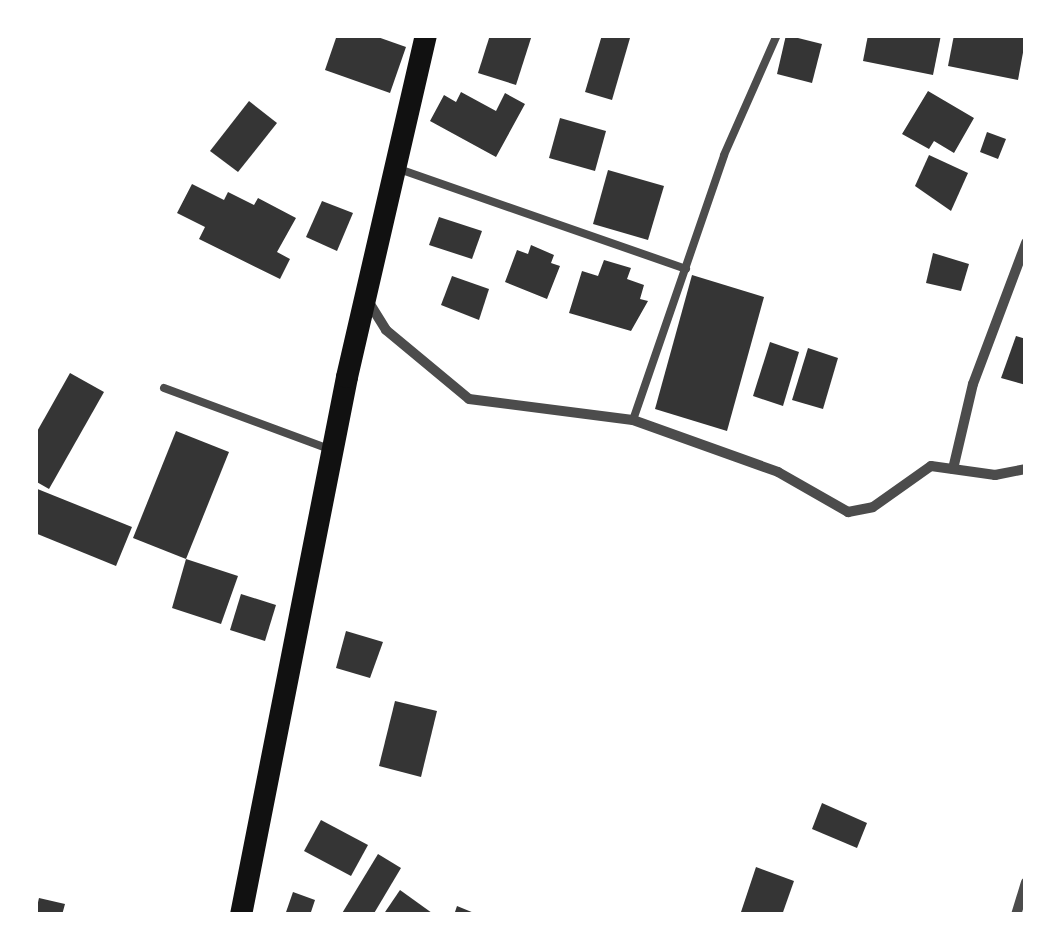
<!DOCTYPE html>
<html>
<head>
<meta charset="utf-8">
<style>
  body { margin:0 }
  #map { position:relative; width:1061px; height:950px; overflow:hidden; background:#fff; font-family:Inter,sans-serif }
  div>[style] { position:absolute }
  .building>* { inset:0; background:#353535 }
  .service>* { height:8px; margin:-4px; padding:0 4px; transform-origin:4px; border-radius:4px; background:#4c4c4c }
  .minor>* { height:10px; margin:-5px; padding:0 5px; transform-origin:5px; border-radius:5px; background:#4c4c4c }
  .primary>* { height:22px; margin:-11px; padding:0 11px; transform-origin:11px; border-radius:11px; background:#111 }
  span { translate:-50% -50%; white-space:nowrap; text-align:center; line-height:1.15; -webkit-text-stroke:8px #fff; paint-order:stroke }
  .frame { position:absolute; inset:0; border:38px solid #fff; pointer-events:none }
</style>
</head>
<body>
<div id="map">
  <div class="building">
    <i style="clip-path:polygon(337px 35px,372px 35px,406px 47px,390px 93px,325px 70px)"></i>
    <i style="clip-path:polygon(490px 35px,532px 35px,516px 85px,478px 73px)"></i>
    <i style="clip-path:polygon(602px 35px,630px 38px,612px 100px,585px 92px)"></i>
    <i style="clip-path:polygon(786px 35px,822px 44px,812px 83px,777px 74px)"></i>
    <i style="clip-path:polygon(868px 35px,941px 35px,933px 75px,863px 61px)"></i>
    <i style="clip-path:polygon(954px 35px,1026px 36px,1018px 80px,948px 66px)"></i>
    <i style="clip-path:polygon(928px 91px,974px 118px,954px 153px,934px 141px,929px 149px,902px 134px)"></i>
    <i style="clip-path:polygon(461px 92px,496px 111px,505px 93px,525px 104px,496px 157px,430px 121px,444px 95px,456px 102px)"></i>
    <i style="clip-path:polygon(249px 101px,277px 123px,238px 172px,210px 151px)"></i>
    <i style="clip-path:polygon(560px 118px,606px 131px,595px 171px,549px 158px)"></i>
    <i style="clip-path:polygon(987px 132px,1006px 139px,998px 159px,980px 152px)"></i>
    <i style="clip-path:polygon(929px 155px,968px 173px,951px 211px,915px 186px)"></i>
    <i style="clip-path:polygon(608px 170px,664px 186px,648px 240px,593px 224px)"></i>
    <i style="clip-path:polygon(192px 184px,224px 200px,228px 192px,254px 205px,258px 198px,296px 218px,277px 252px,290px 259px,280px 279px,199px 239px,205px 227px,177px 213px)"></i>
    <i style="clip-path:polygon(322px 201px,353px 213px,337px 251px,306px 237px)"></i>
    <i style="clip-path:polygon(439px 217px,482px 231px,472px 259px,429px 245px)"></i>
    <i style="clip-path:polygon(531px 245px,554px 255px,551px 263px,560px 266px,547px 299px,505px 282px,517px 250px,528px 254px)"></i>
    <i style="clip-path:polygon(933px 253px,969px 264px,961px 291px,926px 283px)"></i>
    <i style="clip-path:polygon(604px 260px,631px 268px,627px 279px,644px 285px,640px 299px,648px 301px,631px 331px,569px 313px,582px 271px,598px 276px)"></i>
    <i style="clip-path:polygon(692px 275px,764px 297px,727px 431px,655px 409px)"></i>
    <i style="clip-path:polygon(452px 276px,489px 289px,479px 320px,441px 305px)"></i>
    <i style="clip-path:polygon(1016px 336px,1026px 339px,1026px 385px,1001px 378px)"></i>
    <i style="clip-path:polygon(770px 342px,799px 352px,783px 406px,753px 396px)"></i>
    <i style="clip-path:polygon(808px 348px,838px 358px,823px 409px,792px 400px)"></i>
    <i style="clip-path:polygon(70px 373px,104px 392px,49px 489px,35px 481px,35px 435px)"></i>
    <i style="clip-path:polygon(176px 431px,229px 452px,186px 559px,133px 538px)"></i>
    <i style="clip-path:polygon(35px 488px,132px 527px,116px 566px,35px 533px)"></i>
    <i style="clip-path:polygon(186px 559px,238px 576px,221px 624px,172px 608px)"></i>
    <i style="clip-path:polygon(241px 594px,276px 605px,265px 641px,230px 630px)"></i>
    <i style="clip-path:polygon(346px 631px,383px 642px,370px 678px,336px 668px)"></i>
    <i style="clip-path:polygon(395px 701px,437px 711px,421px 777px,379px 766px)"></i>
    <i style="clip-path:polygon(822px 803px,867px 823px,857px 848px,812px 829px)"></i>
    <i style="clip-path:polygon(321px 820px,368px 845px,351px 876px,304px 851px)"></i>
    <i style="clip-path:polygon(378px 854px,401px 868px,373px 915px,341px 915px)"></i>
    <i style="clip-path:polygon(756px 867px,794px 881px,782px 915px,740px 915px)"></i>
    <i style="clip-path:polygon(400px 890px,432px 913px,430px 915px,383px 915px)"></i>
    <i style="clip-path:polygon(293px 892px,315px 900px,310px 915px,285px 915px)"></i>
    <i style="clip-path:polygon(39px 898px,65px 904px,62px 915px,35px 915px)"></i>
    <i style="clip-path:polygon(457px 906px,479px 915px,454px 915px)"></i>
  </div>
  <div class="service">
    <i style="left:399px;top:169px;width:304px;rotate:19.2deg"></i>
    <i style="left:164px;top:388px;width:176px;rotate:20.3deg"></i>
    <i style="left:633px;top:420px;width:280px;rotate:-71deg"></i>
    <i style="left:724px;top:155px;width:131px;rotate:-66.2deg"></i>
  </div>
  <div class="minor">
    <i style="left:368px;top:301px;width:34px;rotate:58deg"></i>
    <i style="left:386px;top:330px;width:108px;rotate:39.7deg"></i>
    <i style="left:469px;top:399px;width:165px;rotate:7.3deg"></i>
    <i style="left:633px;top:420px;width:154px;rotate:19.7deg"></i>
    <i style="left:778px;top:472px;width:81px;rotate:29.7deg"></i>
    <i style="left:848px;top:512px;width:25px;rotate:-11deg"></i>
    <i style="left:873px;top:507px;width:71px;rotate:-35.3deg"></i>
    <i style="left:931px;top:466px;width:65px;rotate:8deg"></i>
    <i style="left:995px;top:475px;width:32px;rotate:-11deg"></i>
    <i style="left:953px;top:469px;width:87px;rotate:-76.8deg"></i>
    <i style="left:973px;top:384px;width:151px;rotate:-69.4deg"></i>
    <i style="left:1016px;top:915px;width:34px;rotate:-73deg"></i>
  </div>
  <div class="primary">
    <i style="left:241px;top:915px;width:548px;rotate:-78.85deg"></i>
    <i style="left:347px;top:377px;width:351px;rotate:-77deg"></i>
  </div>
  <div class="frame"></div>
</div>
</body>
</html>
